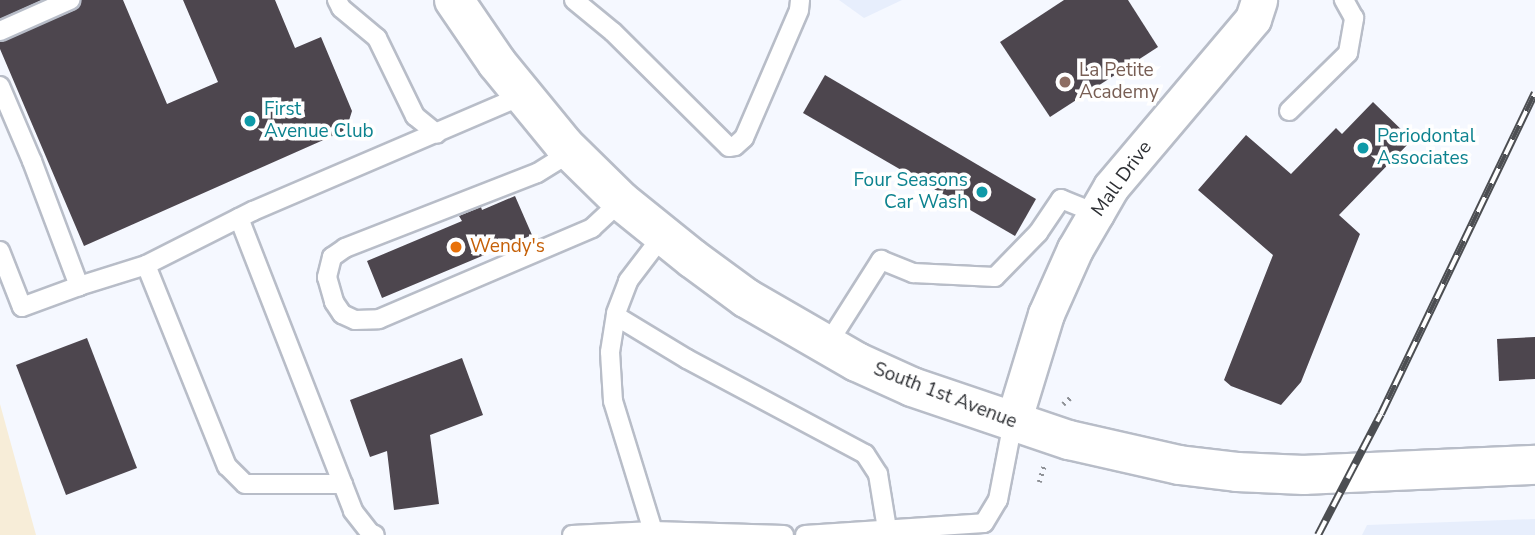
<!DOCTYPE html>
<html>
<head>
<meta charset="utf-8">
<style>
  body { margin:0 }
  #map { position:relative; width:1535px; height:535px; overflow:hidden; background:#f5f8ff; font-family:"Nunito Sans",sans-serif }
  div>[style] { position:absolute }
  .industrial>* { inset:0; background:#f7edd8 }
  .built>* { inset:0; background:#e7eefc }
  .building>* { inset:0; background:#4d464e }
  .path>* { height:4.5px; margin-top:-2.25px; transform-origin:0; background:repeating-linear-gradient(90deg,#8e9196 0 2px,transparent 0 7px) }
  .roads { filter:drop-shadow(2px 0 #b8bdc8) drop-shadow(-2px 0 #b8bdc8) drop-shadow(0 2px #b8bdc8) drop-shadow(0 -2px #b8bdc8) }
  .service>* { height:18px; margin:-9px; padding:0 9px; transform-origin:9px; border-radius:9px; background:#fff }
  .minor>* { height:35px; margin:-17.5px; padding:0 17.5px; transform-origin:17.5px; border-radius:17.5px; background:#fff }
  .secondary>* { height:38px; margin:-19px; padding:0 19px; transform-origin:19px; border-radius:19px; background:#fff }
  .rail>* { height:8px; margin-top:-4px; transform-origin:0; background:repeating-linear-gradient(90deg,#fff 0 16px,#4c4e52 0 32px); box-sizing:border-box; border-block:2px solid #4c4e52 }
  .dots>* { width:19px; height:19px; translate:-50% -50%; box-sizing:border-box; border:4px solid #fff; border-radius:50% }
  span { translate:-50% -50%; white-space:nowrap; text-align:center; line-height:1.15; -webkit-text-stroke:7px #fff; paint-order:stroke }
  .education-label { font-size:19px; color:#785e54 }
  .left { translate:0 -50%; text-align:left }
  .culture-label { font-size:19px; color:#0d838f }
  .right { translate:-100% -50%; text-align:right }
  .street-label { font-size:19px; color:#2d2f33 }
  .food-label { font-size:19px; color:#c56008 }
</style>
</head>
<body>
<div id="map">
  <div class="industrial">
    <i style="clip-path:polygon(0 404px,36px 535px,0 535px)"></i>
  </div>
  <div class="built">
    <i style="clip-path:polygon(839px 0,902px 0,864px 18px)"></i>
    <i style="clip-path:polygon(1535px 519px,1535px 535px,1362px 535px,1367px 525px)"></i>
  </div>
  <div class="building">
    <i style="clip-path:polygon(0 0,42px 0,0 19px)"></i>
    <i style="clip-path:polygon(81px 0,123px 0,167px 104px,218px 82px,183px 0,275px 0,295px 48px,321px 37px,352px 111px,346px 130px,84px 246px,0 49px,0 42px,75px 10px)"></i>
    <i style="clip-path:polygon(1064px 0,1128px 0,1158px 47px,1050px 117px,1000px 42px)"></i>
    <i style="clip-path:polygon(825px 75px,1036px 199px,1015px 236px,803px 113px)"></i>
    <i style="clip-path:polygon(1373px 102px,1412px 140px,1339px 215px,1360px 234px,1301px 382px,1281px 405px,1231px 386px,1224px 380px,1273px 255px,1198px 190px,1246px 135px,1291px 174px,1336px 128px,1342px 134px)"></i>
    <i style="clip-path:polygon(515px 196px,532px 235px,382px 298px,367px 261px,462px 221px,459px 216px,481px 207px,482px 210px)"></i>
    <i style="clip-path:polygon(1535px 337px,1535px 379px,1499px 381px,1497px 339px)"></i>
    <i style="clip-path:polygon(87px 338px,137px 468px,66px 495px,16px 365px)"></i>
    <i style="clip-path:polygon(462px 358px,483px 415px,430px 435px,439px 504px,394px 510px,387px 451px,370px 457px,350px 400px)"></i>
  </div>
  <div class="path">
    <i style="left:1063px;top:404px;width:11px;rotate:-41deg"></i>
    <i style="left:1039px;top:482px;width:17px;rotate:-73deg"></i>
  </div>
  <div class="roads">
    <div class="service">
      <i style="left:337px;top:0;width:9px;rotate:63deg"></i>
      <i style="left:341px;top:8px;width:47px;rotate:39.8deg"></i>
      <i style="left:377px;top:38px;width:87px;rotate:64deg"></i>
      <i style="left:415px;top:116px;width:28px;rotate:39deg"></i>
      <i style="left:574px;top:0;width:50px;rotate:39.4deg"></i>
      <i style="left:613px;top:32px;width:163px;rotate:44.8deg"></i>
      <i style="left:729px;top:147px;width:6px;rotate:-9deg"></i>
      <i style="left:735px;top:146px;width:12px;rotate:-42deg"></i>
      <i style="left:744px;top:138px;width:139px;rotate:-66.7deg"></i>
      <i style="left:799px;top:10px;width:10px;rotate:-84deg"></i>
      <i style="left:0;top:31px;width:77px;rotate:-23.9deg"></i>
      <i style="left:0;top:86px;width:82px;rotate:66.9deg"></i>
      <i style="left:32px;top:161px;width:134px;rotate:69.4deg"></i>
      <i style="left:79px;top:286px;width:70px;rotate:-17.4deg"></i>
      <i style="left:146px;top:265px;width:120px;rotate:-26.8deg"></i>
      <i style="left:253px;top:211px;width:294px;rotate:-23.2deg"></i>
      <i style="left:1289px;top:111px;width:83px;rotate:-44.5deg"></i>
      <i style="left:1348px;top:53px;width:36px;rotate:-80deg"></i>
      <i style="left:1354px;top:18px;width:21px;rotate:-119deg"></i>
      <i style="left:571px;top:152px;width:40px;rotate:148deg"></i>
      <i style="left:537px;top:173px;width:206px;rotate:158.7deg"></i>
      <i style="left:345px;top:248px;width:16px;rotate:145deg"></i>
      <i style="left:332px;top:257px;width:21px;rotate:104deg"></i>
      <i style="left:327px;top:277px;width:26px;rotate:74deg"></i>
      <i style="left:334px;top:302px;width:14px;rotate:56deg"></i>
      <i style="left:342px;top:314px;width:14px;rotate:25deg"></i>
      <i style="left:355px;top:320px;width:24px;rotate:-2deg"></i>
      <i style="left:379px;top:319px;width:232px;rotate:-23.1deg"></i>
      <i style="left:592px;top:228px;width:40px;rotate:-43deg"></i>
      <i style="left:239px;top:218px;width:314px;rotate:68.7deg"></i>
      <i style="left:353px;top:511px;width:28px;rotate:52deg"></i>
      <i style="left:370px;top:533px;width:5px;rotate:22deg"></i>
      <i style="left:0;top:251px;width:60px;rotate:68.6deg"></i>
      <i style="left:22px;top:307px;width:61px;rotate:-20.2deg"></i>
      <i style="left:146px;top:265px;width:217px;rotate:68.1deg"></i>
      <i style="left:227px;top:466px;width:25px;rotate:45deg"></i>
      <i style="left:245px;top:484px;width:98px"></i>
      <i style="left:616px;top:316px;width:83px;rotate:31.2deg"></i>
      <i style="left:687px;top:359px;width:202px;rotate:28.1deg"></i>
      <i style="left:865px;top:454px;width:24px;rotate:57deg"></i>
      <i style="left:878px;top:474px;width:56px;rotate:80.7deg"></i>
      <i style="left:827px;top:345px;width:101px;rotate:-57.6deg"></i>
      <i style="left:881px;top:260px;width:35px;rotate:22deg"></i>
      <i style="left:913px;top:273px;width:82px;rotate:2.8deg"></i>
      <i style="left:995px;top:277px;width:62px;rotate:-45.7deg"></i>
      <i style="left:1038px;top:233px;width:41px;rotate:-55.9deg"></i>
      <i style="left:1061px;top:199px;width:38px;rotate:22deg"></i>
      <i style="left:653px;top:531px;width:136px;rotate:-107.1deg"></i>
      <i style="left:613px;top:401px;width:49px;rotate:-93.5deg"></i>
      <i style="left:610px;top:352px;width:39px;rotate:-81deg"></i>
      <i style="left:616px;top:313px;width:34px;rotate:-69deg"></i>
      <i style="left:628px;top:281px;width:58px;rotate:-52.7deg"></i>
      <i style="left:572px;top:535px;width:81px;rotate:-2.8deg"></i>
      <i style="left:653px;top:531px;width:131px;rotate:1.7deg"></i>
      <i style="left:805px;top:535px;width:179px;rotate:-3.8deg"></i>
      <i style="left:984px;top:523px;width:27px;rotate:-59deg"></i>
      <i style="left:998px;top:500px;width:79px;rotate:-79.1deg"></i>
    </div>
    <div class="minor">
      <i style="left:1013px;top:422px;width:113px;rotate:-73deg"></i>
      <i style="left:1046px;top:314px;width:71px;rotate:-66deg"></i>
      <i style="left:1075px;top:249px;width:42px;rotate:-59.7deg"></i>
      <i style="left:1096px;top:213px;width:30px;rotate:-60deg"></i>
      <i style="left:1111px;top:187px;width:220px;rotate:-49.8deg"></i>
      <i style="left:1253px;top:19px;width:20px;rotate:-72deg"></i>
    </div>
    <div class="secondary">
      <i style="left:454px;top:0;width:76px;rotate:55.7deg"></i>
      <i style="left:497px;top:63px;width:106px;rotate:50.7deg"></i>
      <i style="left:564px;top:145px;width:80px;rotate:44.5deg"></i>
      <i style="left:621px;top:201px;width:92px;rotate:38.9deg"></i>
      <i style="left:693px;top:259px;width:66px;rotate:36.3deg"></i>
      <i style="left:746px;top:298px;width:128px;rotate:30deg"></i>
      <i style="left:857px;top:362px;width:60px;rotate:24.4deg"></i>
      <i style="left:912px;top:387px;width:166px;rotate:18.7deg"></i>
      <i style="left:1069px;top:440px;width:113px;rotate:12.8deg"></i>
      <i style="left:1179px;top:465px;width:58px;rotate:6.9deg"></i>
      <i style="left:1237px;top:472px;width:67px;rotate:2.6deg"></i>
      <i style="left:1304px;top:475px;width:231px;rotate:-2.5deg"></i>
    </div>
  </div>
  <div class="rail">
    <i style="left:1318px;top:535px;width:136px;rotate:-62.5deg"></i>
    <i style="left:1381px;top:414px;width:356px;rotate:-64.4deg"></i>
  </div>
  <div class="dots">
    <i style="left:1065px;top:82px;background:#8d6e63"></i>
    <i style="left:250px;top:121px;background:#0f9aa8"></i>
    <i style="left:1363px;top:148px;background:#0f9aa8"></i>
    <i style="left:982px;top:192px;background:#0f9aa8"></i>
    <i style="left:456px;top:247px;background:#e8710a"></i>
  </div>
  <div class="education-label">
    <span class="left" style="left:1079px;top:82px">La Petite<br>Academy</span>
  </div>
  <div class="culture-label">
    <span class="left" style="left:264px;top:121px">First<br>Avenue Club</span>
    <span class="left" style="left:1377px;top:148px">Periodontal<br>Associates</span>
    <span class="right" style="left:968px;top:192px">Four Seasons<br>Car Wash</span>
  </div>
  <div class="street-label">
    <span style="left:1122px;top:179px;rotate:-54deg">Mall Drive</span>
    <span style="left:945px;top:396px;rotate:21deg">South 1st Avenue</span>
  </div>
  <div class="food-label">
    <span class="left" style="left:470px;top:247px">Wendy's</span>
  </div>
</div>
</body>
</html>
